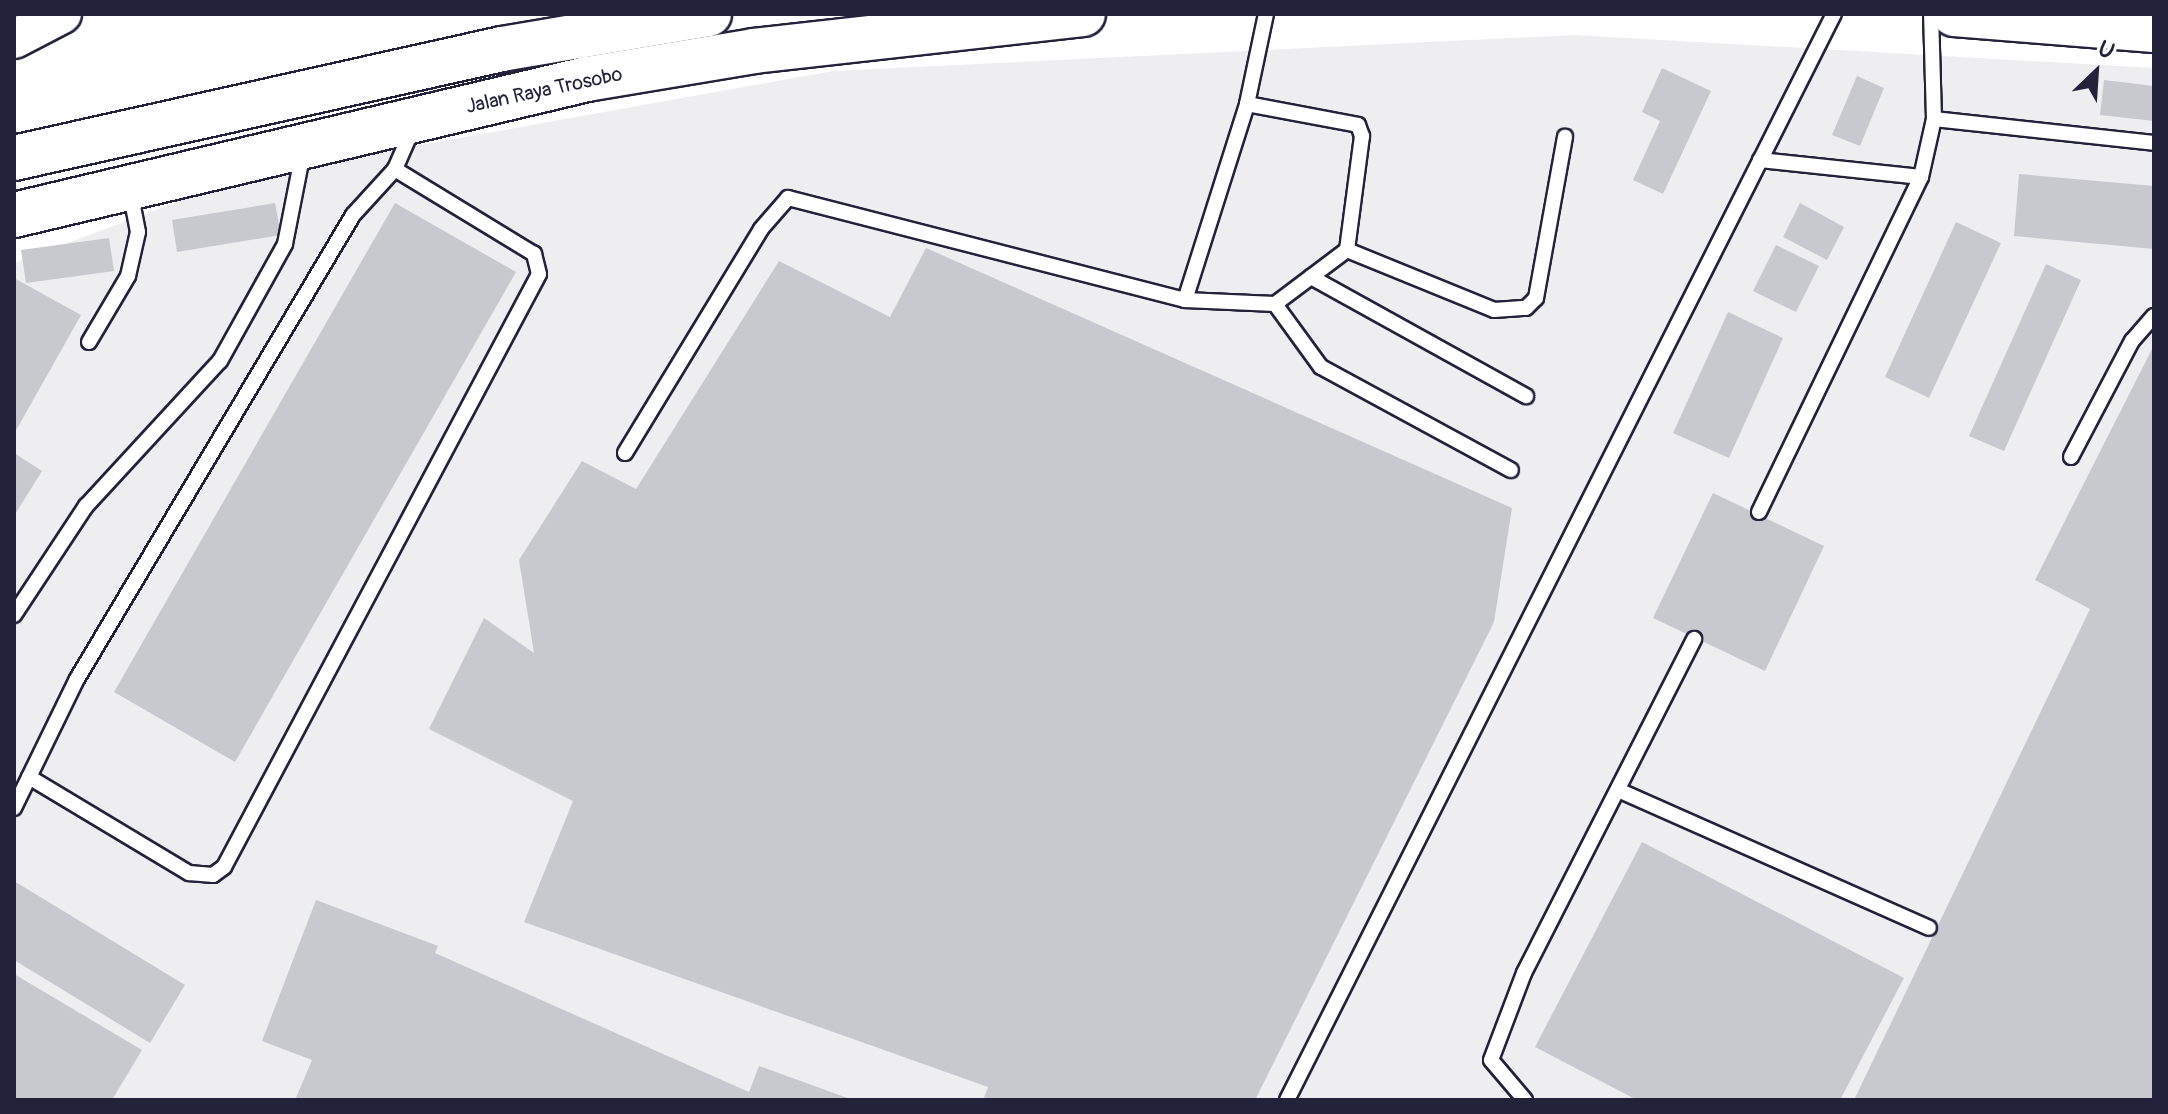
<!DOCTYPE html>
<html>
<head>
<meta charset="utf-8">
<style>
  body { margin:0 }
  #map { position:relative; width:2168px; height:1114px; overflow:hidden; background:#fff; font-family:Pangolin,sans-serif }
  div>[style] { position:absolute }
  .built>* { inset:0; background:#eeeef1 }
  .building>* { inset:0; background:#c8c8cf }
  .roads { filter:drop-shadow(2px 0 #22223b) drop-shadow(-2px 0 #22223b) drop-shadow(0 2px #22223b) drop-shadow(0 -2px #22223b) }
  .lane>* { height:14px; margin:-7px; padding:0 7px; transform-origin:7px; border-radius:7px; background:#fff }
  .secondary>* { height:38px; margin:-19px; padding:0 19px; transform-origin:19px; border-radius:19px; background:#fff }
  .highway>* { height:44px; margin:-22px; padding:0 22px; transform-origin:22px; border-radius:22px; background:#fff }
  span { translate:-50% -50%; white-space:nowrap; text-align:center; line-height:1.15; -webkit-text-stroke:6px #fff; paint-order:stroke }
  .street-label { font-size:20px; color:#22223b }
  .frame { position:absolute; inset:0; border:16px solid #22223b; pointer-events:none }
  .north { position:absolute; left:2056px; top:32px; width:80px; height:80px; -webkit-text-stroke:6px #fff; paint-order:stroke; rotate:25deg; font-size:22px; font-weight:700; line-height:32px; text-align:center; color:#22223b }
  .north::after { content:''; display:block; margin:auto; width:28px; height:36px; background:#22223b; clip-path:polygon(50% 0,100% 100%,50% 72%,0 100%) }
</style>
</head>
<body>
<div id="map">
  <div class="built">
    <i style="clip-path:polygon(1574px 35px,2154px 68px,2154px 1100px,14px 1100px,14px 263px,247px 176px,833px 71px)"></i>
  </div>
  <div class="building">
    <i style="clip-path:polygon(1662px 68px,1711px 91px,1663px 194px,1633px 180px,1660px 121px,1642px 112px)"></i>
    <i style="clip-path:polygon(1857px 76px,1884px 88px,1860px 146px,1832px 135px)"></i>
    <i style="clip-path:polygon(2104px 80px,2154px 86px,2154px 121px,2100px 115px)"></i>
    <i style="clip-path:polygon(2019px 174px,2154px 186px,2154px 249px,2014px 236px)"></i>
    <i style="clip-path:polygon(275px 203px,281px 235px,177px 252px,172px 220px)"></i>
    <i style="clip-path:polygon(395px 203px,516px 272px,235px 762px,114px 692px)"></i>
    <i style="clip-path:polygon(1800px 203px,1844px 227px,1827px 260px,1783px 237px)"></i>
    <i style="clip-path:polygon(1956px 222px,2001px 243px,1929px 398px,1885px 377px)"></i>
    <i style="clip-path:polygon(109px 238px,114px 271px,26px 283px,21px 250px)"></i>
    <i style="clip-path:polygon(1776px 245px,1819px 266px,1796px 312px,1753px 291px)"></i>
    <i style="clip-path:polygon(926px 248px,1512px 508px,1494px 622px,1255px 1100px,983px 1100px,988px 1087px,524px 922px,573px 801px,429px 729px,484px 618px,534px 653px,519px 560px,582px 461px,636px 489px,779px 261px,890px 317px)"></i>
    <i style="clip-path:polygon(2046px 264px,2081px 280px,2004px 451px,1969px 436px)"></i>
    <i style="clip-path:polygon(14px 278px,81px 315px,14px 434px)"></i>
    <i style="clip-path:polygon(1728px 312px,1783px 338px,1729px 458px,1673px 433px)"></i>
    <i style="clip-path:polygon(2154px 345px,2154px 1100px,1854px 1100px,2090px 609px,2035px 580px)"></i>
    <i style="clip-path:polygon(14px 453px,42px 471px,14px 516px)"></i>
    <i style="clip-path:polygon(1713px 493px,1824px 546px,1765px 671px,1653px 618px)"></i>
    <i style="clip-path:polygon(1642px 842px,1904px 978px,1840px 1100px,1637px 1100px,1535px 1047px)"></i>
    <i style="clip-path:polygon(14px 881px,185px 985px,150px 1043px,14px 960px)"></i>
    <i style="clip-path:polygon(316px 900px,438px 946px,435px 953px,749px 1092px,759px 1066px,853px 1100px,295px 1100px,312px 1060px,262px 1041px)"></i>
    <i style="clip-path:polygon(14px 974px,142px 1050px,112px 1100px,14px 1100px)"></i>
  </div>
  <div class="roads">
    <div class="lane">
      <i style="left:1247px;top:104px;width:113px;rotate:10.7deg"></i>
      <i style="left:1358px;top:125px;width:12px;rotate:70deg"></i>
      <i style="left:1362px;top:136px;width:115px;rotate:97.5deg"></i>
      <i style="left:1347px;top:250px;width:159px;rotate:22.2deg"></i>
      <i style="left:1494px;top:310px;width:32px;rotate:-4deg"></i>
      <i style="left:1526px;top:308px;width:14px;rotate:-45deg"></i>
      <i style="left:1536px;top:298px;width:164px;rotate:-79.8deg"></i>
      <i style="left:1934px;top:119px;width:221px;rotate:6.2deg"></i>
      <i style="left:1760px;top:160px;width:162px;rotate:6deg"></i>
      <i style="left:1311px;top:277px;width:246px;rotate:29deg"></i>
      <i style="left:1185px;top:300px;width:90px;rotate:2.5deg"></i>
      <i style="left:1275px;top:304px;width:90px;rotate:-36.9deg"></i>
      <i style="left:1275px;top:304px;width:78px;rotate:53.9deg"></i>
      <i style="left:1321px;top:367px;width:216px;rotate:28.5deg"></i>
      <i style="left:89px;top:342px;width:77px;rotate:-59.4deg"></i>
      <i style="left:128px;top:276px;width:45px;rotate:-77.2deg"></i>
      <i style="left:138px;top:232px;width:42px;rotate:-101deg"></i>
      <i style="left:625px;top:453px;width:262px;rotate:-58.7deg"></i>
      <i style="left:761px;top:229px;width:41px;rotate:-48.9deg"></i>
      <i style="left:788px;top:198px;width:410px;rotate:14.4deg"></i>
      <i style="left:1185px;top:300px;width:206px;rotate:-72.4deg"></i>
      <i style="left:1247px;top:104px;width:92px;rotate:-78.1deg"></i>
      <i style="left:2071px;top:457px;width:131px;rotate:-62.3deg"></i>
      <i style="left:2132px;top:341px;width:33px;rotate:-49deg"></i>
      <i style="left:1759px;top:512px;width:372px;rotate:-64.2deg"></i>
      <i style="left:1921px;top:177px;width:59px;rotate:-77.4deg"></i>
      <i style="left:1934px;top:119px;width:105px;rotate:-91.6deg"></i>
      <i style="left:14px;top:615px;width:131px;rotate:-56.6deg"></i>
      <i style="left:86px;top:506px;width:197px;rotate:-47.3deg"></i>
      <i style="left:220px;top:361px;width:134px;rotate:-60.9deg"></i>
      <i style="left:285px;top:244px;width:94px;rotate:-78.9deg"></i>
      <i style="left:29px;top:777px;width:187px;rotate:31deg"></i>
      <i style="left:189px;top:873px;width:24px;rotate:5deg"></i>
      <i style="left:213px;top:875px;width:14px;rotate:-36deg"></i>
      <i style="left:224px;top:867px;width:671px;rotate:-62.02deg"></i>
      <i style="left:539px;top:274px;width:21px;rotate:-104deg"></i>
      <i style="left:534px;top:254px;width:163px;rotate:-148.6deg"></i>
      <i style="left:1618px;top:790px;width:340px;rotate:23.9deg"></i>
      <i style="left:14px;top:808px;width:144px;rotate:-64deg"></i>
      <i style="left:77px;top:679px;width:540px;rotate:-59.25deg"></i>
      <i style="left:353px;top:215px;width:62px;rotate:-47.6deg"></i>
      <i style="left:395px;top:169px;width:43px;rotate:-66.4deg"></i>
      <i style="left:1287px;top:1100px;width:1216px;rotate:-63.27deg"></i>
      <i style="left:1525px;top:1100px;width:52px;rotate:-130.4deg"></i>
      <i style="left:1491px;top:1060px;width:93px;rotate:-69.2deg"></i>
      <i style="left:1524px;top:973px;width:375px;rotate:-63deg"></i>
    </div>
    <div class="secondary">
      <i style="left:14px;top:39px;width:54px;rotate:-27.5deg"></i>
    </div>
    <div class="highway">
      <i style="left:1954px;top:14px;width:201px;rotate:4.6deg"></i>
      <i style="left:14px;top:158px;width:500px;rotate:-12.59deg"></i>
      <i style="left:502px;top:49px;width:210px;rotate:-9.6deg"></i>
      <i style="left:14px;top:215px;width:589px;rotate:-13.35deg"></i>
      <i style="left:587px;top:79px;width:169px;rotate:-9.5deg"></i>
      <i style="left:754px;top:51px;width:331px;rotate:-6.4deg"></i>
    </div>
  </div>
  <div class="street-label">
    <span style="left:544px;top:90px;rotate:-12deg">Jalan Raya Trosobo</span>
  </div>
  <div class="frame"></div>
  <div class="north">U</div>
</div>
</body>
</html>
